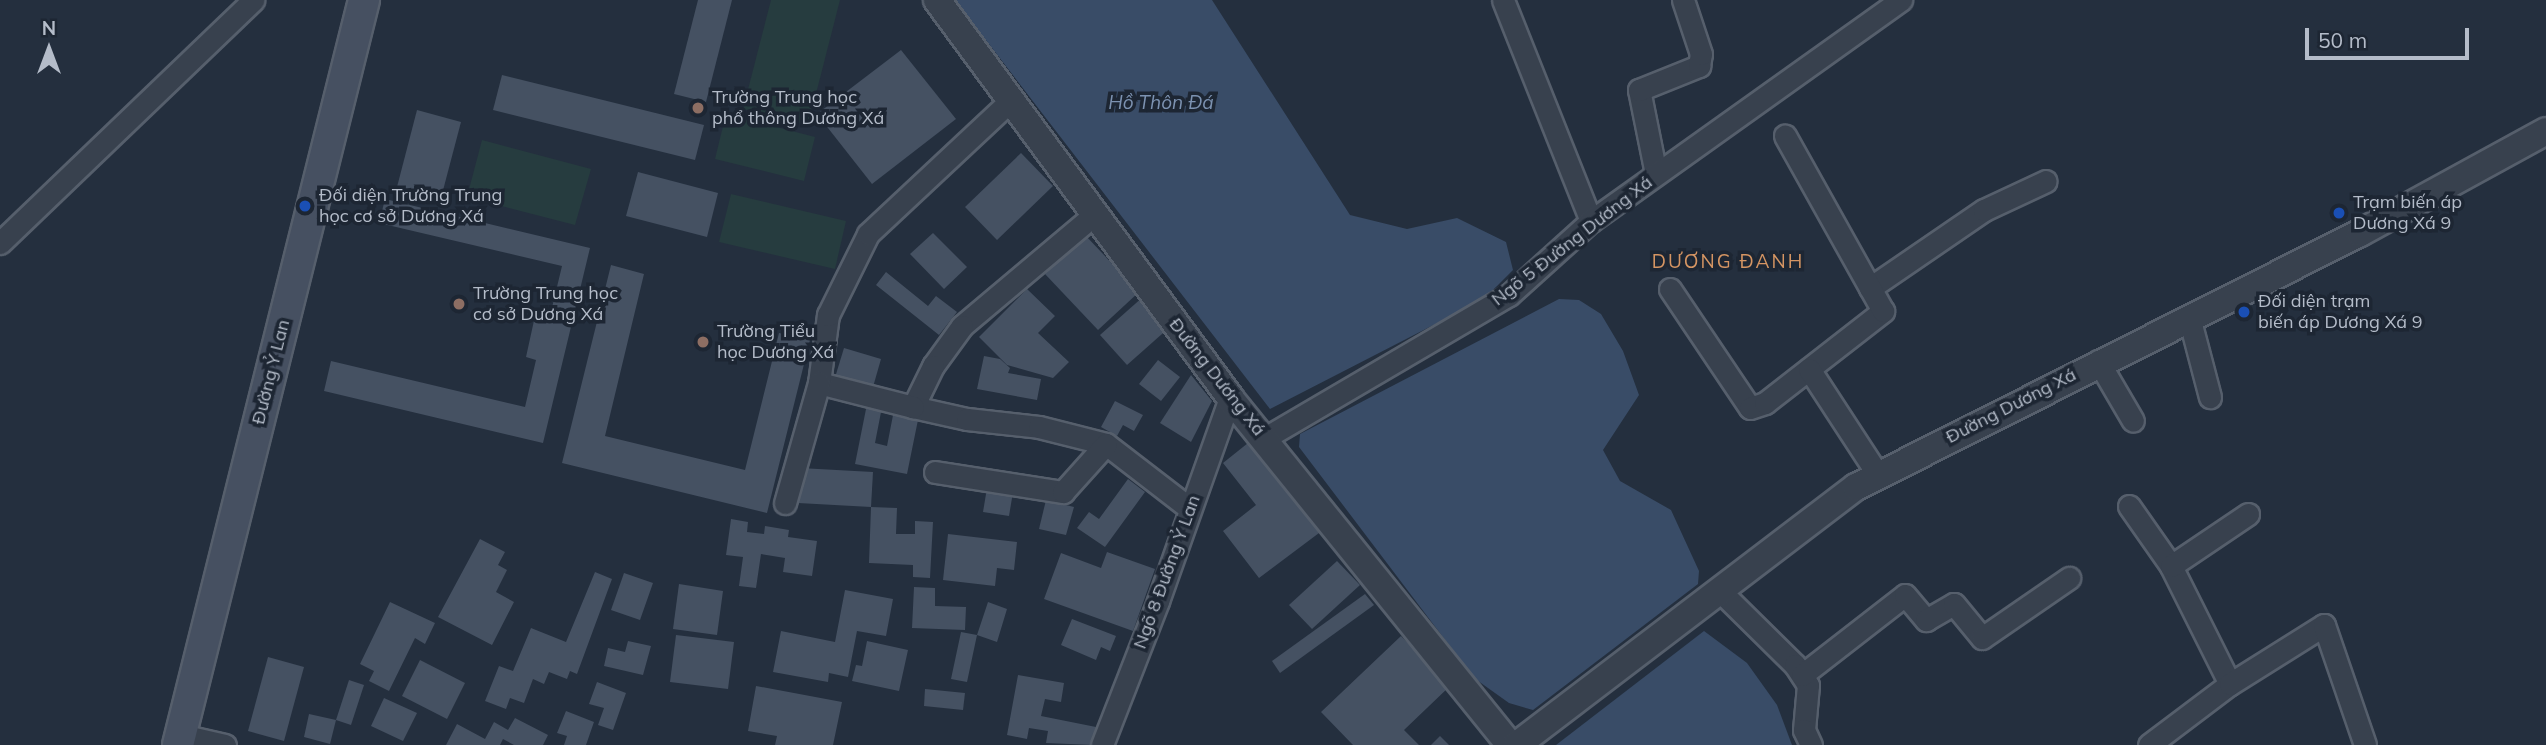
<!DOCTYPE html>
<html>
<head>
<meta charset="utf-8">
<style>
  body { margin:0 }
  #map { position:relative; width:2546px; height:745px; overflow:hidden; background:#242f3e; font-family:Mulish,sans-serif }
  div>[style] { position:absolute }
  .green>* { inset:0; background:#263c3f }
  .water>* { inset:0; background:#394c67 }
  .building>* { inset:0; background:#455162 }
  .roads { filter:drop-shadow(2px 0 #565f6c) drop-shadow(-2px 0 #565f6c) drop-shadow(0 2px #565f6c) drop-shadow(0 -2px #565f6c) }
  .minor>* { height:21px; margin:-10.5px; padding:0 10.5px; transform-origin:10.5px; border-radius:10.5px; background:#38414e }
  .tertiary>* { height:26px; margin:-13px; padding:0 13px; transform-origin:13px; border-radius:13px; background:#38414e }
  .secondary>* { height:30px; margin:-15px; padding:0 15px; transform-origin:15px; border-radius:15px; background:#465061 }
  .dots>* { width:19px; height:19px; translate:-50% -50%; box-sizing:border-box; border:4px solid #1d2633; border-radius:50% }
  span { translate:-50% -50%; white-space:nowrap; text-align:center; line-height:1.15; -webkit-text-stroke:7px #1d2633; paint-order:stroke }
  .poi-label { font-size:18px; color:#b4bcc9 }
  .left { translate:0 -50%; text-align:left }
  .street-label { font-size:18px; color:#b4bcc9 }
  .water-label { font-size:19px; color:#7c92b1; font-style:italic }
  .neighbourhood-label { font-size:19px; color:#d59563; letter-spacing:2px }
  .north { position:absolute; left:14px; top:14px; width:70px; height:70px; -webkit-text-stroke:5px #1d2633; paint-order:stroke; rotate:0deg; font-size:19px; font-weight:700; line-height:28px; text-align:center; color:#b4bcc9 }
  .north::after { content:''; display:block; margin:auto; width:24px; height:32px; background:#b4bcc9; clip-path:polygon(50% 0,100% 100%,50% 72%,0 100%) }
  .scale { position:absolute; left:2305px; top:28px; width:164px; height:32px; box-sizing:border-box; border:4px solid #b4bcc9; border-top:0; padding-left:9px; font-size:21px; line-height:24px; white-space:nowrap; color:#b4bcc9; -webkit-text-stroke:5px #1d2633; paint-order:stroke }
</style>
</head>
<body>
<div id="map">
  <div class="green">
    <i style="clip-path:polygon(771px 0,840px 0,808px 125px,743px 109px)"></i>
    <i style="clip-path:polygon(726px 114px,815px 137px,804px 181px,715px 159px)"></i>
    <i style="clip-path:polygon(482px 140px,591px 169px,575px 225px,467px 197px)"></i>
    <i style="clip-path:polygon(731px 194px,846px 221px,835px 269px,719px 242px)"></i>
  </div>
  <div class="water">
    <i style="clip-path:polygon(955px 0,1212px 0,1350px 215px,1407px 229px,1457px 218px,1506px 242px,1513px 270px,1484px 299px,1270px 409px)"></i>
    <i style="clip-path:polygon(1559px 299px,1579px 300px,1601px 314px,1623px 351px,1639px 395px,1603px 450px,1620px 481px,1671px 510px,1699px 571px,1698px 584px,1533px 710px,1509px 703px,1474px 678px,1299px 447px,1300px 434px)"></i>
    <i style="clip-path:polygon(1704px 631px,1747px 663px,1777px 705px,1792px 745px,1556px 745px)"></i>
  </div>
  <div class="building">
    <i style="clip-path:polygon(698px 0,732px 0,706px 102px,674px 94px)"></i>
    <i style="clip-path:polygon(901px 50px,956px 119px,872px 184px,817px 114px)"></i>
    <i style="clip-path:polygon(502px 75px,704px 125px,695px 160px,493px 110px)"></i>
    <i style="clip-path:polygon(417px 110px,461px 122px,441px 198px,397px 187px)"></i>
    <i style="clip-path:polygon(1021px 153px,1053px 186px,997px 240px,965px 207px)"></i>
    <i style="clip-path:polygon(638px 172px,718px 193px,707px 237px,626px 216px)"></i>
    <i style="clip-path:polygon(385px 199px,590px 248px,543px 443px,324px 391px,331px 361px,525px 407px,536px 360px,526px 357px,535px 316px,549px 320px,562px 266px,379px 223px)"></i>
    <i style="clip-path:polygon(933px 233px,967px 267px,944px 289px,910px 254px)"></i>
    <i style="clip-path:polygon(1086px 236px,1139px 292px,1098px 330px,1045px 274px)"></i>
    <i style="clip-path:polygon(611px 265px,644px 274px,605px 436px,745px 470px,779px 333px,810px 340px,767px 513px,562px 463px)"></i>
    <i style="clip-path:polygon(886px 272px,928px 306px,936px 296px,957px 312px,939px 335px,876px 285px)"></i>
    <i style="clip-path:polygon(1027px 289px,1055px 316px,1038px 333px,1069px 362px,1053px 378px,1007px 365px,979px 337px)"></i>
    <i style="clip-path:polygon(1144px 296px,1171px 326px,1127px 365px,1100px 335px)"></i>
    <i style="clip-path:polygon(844px 348px,881px 359px,871px 394px,833px 384px)"></i>
    <i style="clip-path:polygon(984px 356px,1000px 359px,1010px 368px,1008px 373px,1041px 379px,1037px 400px,977px 389px)"></i>
    <i style="clip-path:polygon(1158px 360px,1180px 377px,1161px 401px,1139px 384px)"></i>
    <i style="clip-path:polygon(1191px 375px,1212px 401px,1191px 442px,1160px 423px)"></i>
    <i style="clip-path:polygon(1115px 401px,1143px 415px,1134px 431px,1123px 425px,1117px 436px,1101px 427px)"></i>
    <i style="clip-path:polygon(867px 404px,882px 407px,875px 443px,887px 446px,894px 410px,919px 415px,907px 474px,855px 464px)"></i>
    <i style="clip-path:polygon(1253px 439px,1323px 530px,1259px 578px,1223px 531px,1256px 505px,1223px 463px)"></i>
    <i style="clip-path:polygon(800px 468px,873px 472px,871px 507px,798px 503px)"></i>
    <i style="clip-path:polygon(1128px 479px,1145px 492px,1105px 547px,1077px 528px,1089px 512px,1099px 519px)"></i>
    <i style="clip-path:polygon(987px 488px,1013px 492px,1009px 516px,983px 512px)"></i>
    <i style="clip-path:polygon(1046px 500px,1074px 507px,1066px 535px,1039px 529px)"></i>
    <i style="clip-path:polygon(871px 507px,897px 508px,896px 534px,915px 534px,915px 521px,933px 522px,930px 578px,913px 577px,913px 565px,869px 563px)"></i>
    <i style="clip-path:polygon(731px 519px,748px 522px,747px 532px,764px 534px,765px 526px,789px 530px,788px 537px,817px 541px,812px 576px,783px 572px,785px 558px,761px 554px,756px 588px,739px 586px,743px 557px,726px 555px)"></i>
    <i style="clip-path:polygon(948px 534px,1017px 542px,1014px 570px,997px 568px,995px 586px,943px 580px)"></i>
    <i style="clip-path:polygon(480px 539px,505px 552px,498px 565px,507px 570px,496px 592px,514px 602px,492px 645px,438px 617px)"></i>
    <i style="clip-path:polygon(1107px 552px,1155px 569px,1133px 631px,1044px 599px,1061px 553px,1101px 568px)"></i>
    <i style="clip-path:polygon(1337px 561px,1360px 585px,1312px 629px,1289px 605px)"></i>
    <i style="clip-path:polygon(595px 572px,612px 579px,577px 674px,570px 671px,567px 679px,549px 672px,544px 684px,533px 679px,524px 703px,510px 698px,506px 709px,485px 701px,499px 666px,513px 671px,531px 628px,566px 642px)"></i>
    <i style="clip-path:polygon(624px 573px,653px 583px,640px 620px,611px 610px)"></i>
    <i style="clip-path:polygon(679px 584px,723px 591px,717px 635px,673px 629px)"></i>
    <i style="clip-path:polygon(914px 587px,935px 588px,935px 606px,966px 607px,965px 630px,912px 628px)"></i>
    <i style="clip-path:polygon(845px 590px,893px 599px,886px 636px,857px 631px,848px 677px,829px 673px,828px 682px,773px 672px,781px 631px,835px 642px)"></i>
    <i style="clip-path:polygon(1365px 594px,1374px 605px,1280px 673px,1272px 661px)"></i>
    <i style="clip-path:polygon(390px 602px,435px 623px,425px 644px,415px 638px,389px 691px,369px 681px,374px 671px,360px 664px)"></i>
    <i style="clip-path:polygon(988px 602px,1007px 609px,997px 642px,977px 635px,967px 682px,951px 679px,961px 632px,977px 635px)"></i>
    <i style="clip-path:polygon(1072px 619px,1116px 636px,1110px 651px,1101px 647px,1096px 660px,1061px 645px)"></i>
    <i style="clip-path:polygon(676px 635px,734px 642px,728px 689px,670px 682px)"></i>
    <i style="clip-path:polygon(1401px 636px,1450px 686px,1404px 730px,1419px 745px,1353px 745px,1321px 712px)"></i>
    <i style="clip-path:polygon(628px 641px,651px 646px,643px 675px,604px 666px,608px 648px,625px 652px)"></i>
    <i style="clip-path:polygon(867px 641px,908px 650px,899px 691px,852px 681px,856px 665px,862px 666px)"></i>
    <i style="clip-path:polygon(268px 657px,304px 667px,284px 741px,248px 731px)"></i>
    <i style="clip-path:polygon(420px 660px,465px 683px,447px 719px,402px 696px)"></i>
    <i style="clip-path:polygon(1018px 675px,1064px 683px,1061px 702px,1045px 699px,1041px 716px,1096px 727px,1093px 745px,1046px 743px,1048px 731px,1029px 728px,1027px 739px,1007px 735px)"></i>
    <i style="clip-path:polygon(349px 680px,364px 685px,351px 725px,336px 720px)"></i>
    <i style="clip-path:polygon(597px 682px,626px 693px,613px 730px,598px 725px,604px 708px,589px 704px)"></i>
    <i style="clip-path:polygon(756px 686px,842px 702px,833px 745px,775px 745px,777px 736px,748px 731px)"></i>
    <i style="clip-path:polygon(925px 689px,965px 693px,963px 710px,924px 706px)"></i>
    <i style="clip-path:polygon(384px 698px,417px 713px,403px 741px,371px 726px)"></i>
    <i style="clip-path:polygon(566px 711px,594px 722px,586px 745px,564px 745px,567px 736px,557px 733px)"></i>
    <i style="clip-path:polygon(309px 714px,336px 720px,330px 744px,304px 737px)"></i>
    <i style="clip-path:polygon(515px 718px,548px 735px,543px 745px,514px 745px,503px 739px,500px 745px,446px 745px,457px 724px,485px 739px,494px 722px,508px 730px)"></i>
    <i style="clip-path:polygon(1440px 736px,1449px 745px,1431px 745px)"></i>
  </div>
  <div class="roads">
    <div class="minor">
      <i style="left:1503px;top:0;width:238px;rotate:68.3deg"></i>
      <i style="left:1656px;top:174px;width:86px;rotate:-101.4deg"></i>
      <i style="left:1639px;top:90px;width:65px;rotate:-21.8deg"></i>
      <i style="left:1699px;top:66px;width:12px;rotate:-81deg"></i>
      <i style="left:1701px;top:54px;width:57px;rotate:-108.4deg"></i>
      <i style="left:1095px;top:214px;width:174px;rotate:139.9deg"></i>
      <i style="left:962px;top:326px;width:49px;rotate:125.9deg"></i>
      <i style="left:933px;top:366px;width:46px;rotate:116deg"></i>
      <i style="left:913px;top:407px;width:55px;rotate:12.5deg"></i>
      <i style="left:967px;top:419px;width:72px;rotate:6.3deg"></i>
      <i style="left:1039px;top:427px;width:69px;rotate:14.2deg"></i>
      <i style="left:1106px;top:444px;width:105px;rotate:37.6deg"></i>
      <i style="left:0;top:243px;width:351px;rotate:-43.8deg"></i>
      <i style="left:1870px;top:288px;width:138px;rotate:-34.4deg"></i>
      <i style="left:1984px;top:210px;width:68px;rotate:-25.1deg"></i>
      <i style="left:1670px;top:289px;width:143px;rotate:56.1deg"></i>
      <i style="left:1750px;top:408px;width:16px;rotate:-18deg"></i>
      <i style="left:1765px;top:403px;width:150px;rotate:-37.9deg"></i>
      <i style="left:1883px;top:311px;width:201px;rotate:-119.2deg"></i>
      <i style="left:2189px;top:317px;width:83px;rotate:75.3deg"></i>
      <i style="left:2098px;top:361px;width:69px;rotate:59.7deg"></i>
      <i style="left:1809px;top:369px;width:126px;rotate:56.9deg"></i>
      <i style="left:913px;top:407px;width:97px;rotate:-165.7deg"></i>
      <i style="left:819px;top:383px;width:69px;rotate:-82.5deg"></i>
      <i style="left:828px;top:315px;width:90px;rotate:-63.7deg"></i>
      <i style="left:868px;top:234px;width:196px;rotate:-43.1deg"></i>
      <i style="left:1265px;top:438px;width:283px;rotate:-30.4deg"></i>
      <i style="left:1509px;top:295px;width:110px;rotate:-42.1deg"></i>
      <i style="left:1591px;top:221px;width:381px;rotate:-35.5deg"></i>
      <i style="left:935px;top:472px;width:130px;rotate:8.9deg"></i>
      <i style="left:1063px;top:492px;width:64px;rotate:-48.1deg"></i>
      <i style="left:785px;top:503px;width:125px;rotate:-74.2deg"></i>
      <i style="left:2129px;top:506px;width:73px;rotate:55deg"></i>
      <i style="left:1720px;top:591px;width:105px;rotate:44.6deg"></i>
      <i style="left:1795px;top:665px;width:24px;rotate:57deg"></i>
      <i style="left:1808px;top:685px;width:45px;rotate:95.1deg"></i>
      <i style="left:1804px;top:730px;width:17px;rotate:65deg"></i>
      <i style="left:1802px;top:675px;width:130px;rotate:-37.8deg"></i>
      <i style="left:1905px;top:595px;width:33px;rotate:50deg"></i>
      <i style="left:1926px;top:620px;width:32px;rotate:-30deg"></i>
      <i style="left:1954px;top:604px;width:44px;rotate:50.5deg"></i>
      <i style="left:1982px;top:638px;width:106px;rotate:-34.6deg"></i>
      <i style="left:2230px;top:684px;width:132px;rotate:-116.6deg"></i>
      <i style="left:2171px;top:566px;width:93px;rotate:-34deg"></i>
      <i style="left:181px;top:735px;width:45px;rotate:12.8deg"></i>
      <i style="left:1102px;top:745px;width:155px;rotate:-68.7deg"></i>
      <i style="left:1158px;top:601px;width:215px;rotate:-70.5deg"></i>
      <i style="left:2149px;top:745px;width:101px;rotate:-37deg"></i>
      <i style="left:2230px;top:684px;width:111px;rotate:-32.1deg"></i>
      <i style="left:2324px;top:625px;width:127px;rotate:71.1deg"></i>
    </div>
    <div class="tertiary">
      <i style="left:937px;top:0;width:494px;rotate:53.6deg"></i>
      <i style="left:1230px;top:398px;width:446px;rotate:51.1deg"></i>
      <i style="left:1517px;top:745px;width:426px;rotate:-37.3deg"></i>
      <i style="left:1856px;top:487px;width:564px;rotate:-26.75deg"></i>
      <i style="left:2360px;top:233px;width:212px;rotate:-28.7deg"></i>
    </div>
    <div class="secondary">
      <i style="left:178px;top:745px;width:768px;rotate:-75.98deg"></i>
    </div>
  </div>
  <div class="dots">
    <i style="left:698px;top:108px;background:#8d6e63"></i>
    <i style="left:305px;top:206px;background:#1a4fb4"></i>
    <i style="left:2339px;top:213px;background:#1a4fb4"></i>
    <i style="left:459px;top:304px;background:#8d6e63"></i>
    <i style="left:2244px;top:312px;background:#1a4fb4"></i>
    <i style="left:703px;top:342px;background:#8d6e63"></i>
  </div>
  <div class="poi-label">
    <span class="left" style="left:712px;top:108px">Trường Trung học<br>phổ thông Dương Xá</span>
    <span class="left" style="left:319px;top:206px">Đối diện Trường Trung<br>học cơ sở Dương Xá</span>
    <span class="left" style="left:2353px;top:213px">Trạm biến áp<br>Dương Xá 9</span>
    <span class="left" style="left:473px;top:304px">Trường Trung học<br>cơ sở Dương Xá</span>
    <span class="left" style="left:2258px;top:312px">Đối diện trạm<br>biến áp Dương Xá 9</span>
    <span class="left" style="left:717px;top:342px">Trường Tiểu<br>học Dương Xá</span>
  </div>
  <div class="street-label">
    <span style="left:1572px;top:241px;rotate:-38deg">Ngõ 5 Đường Dương Xá</span>
    <span style="left:271px;top:372px;rotate:-76deg">Đường Ỷ Lan</span>
    <span style="left:1217px;top:377px;rotate:52deg">Đường Dương Xá</span>
    <span style="left:2011px;top:406px;rotate:-27deg">Đường Dương Xá</span>
    <span style="left:1167px;top:572px;rotate:-70deg">Ngõ 8 Đường Ỷ Lan</span>
  </div>
  <div class="water-label">
    <span style="left:1161px;top:103px">Hồ Thôn Đá</span>
  </div>
  <div class="neighbourhood-label">
    <span style="left:1728px;top:262px">DƯƠNG ĐANH</span>
  </div>
  <div class="north">N</div>
  <div class="scale">50 m</div>
</div>
</body>
</html>
